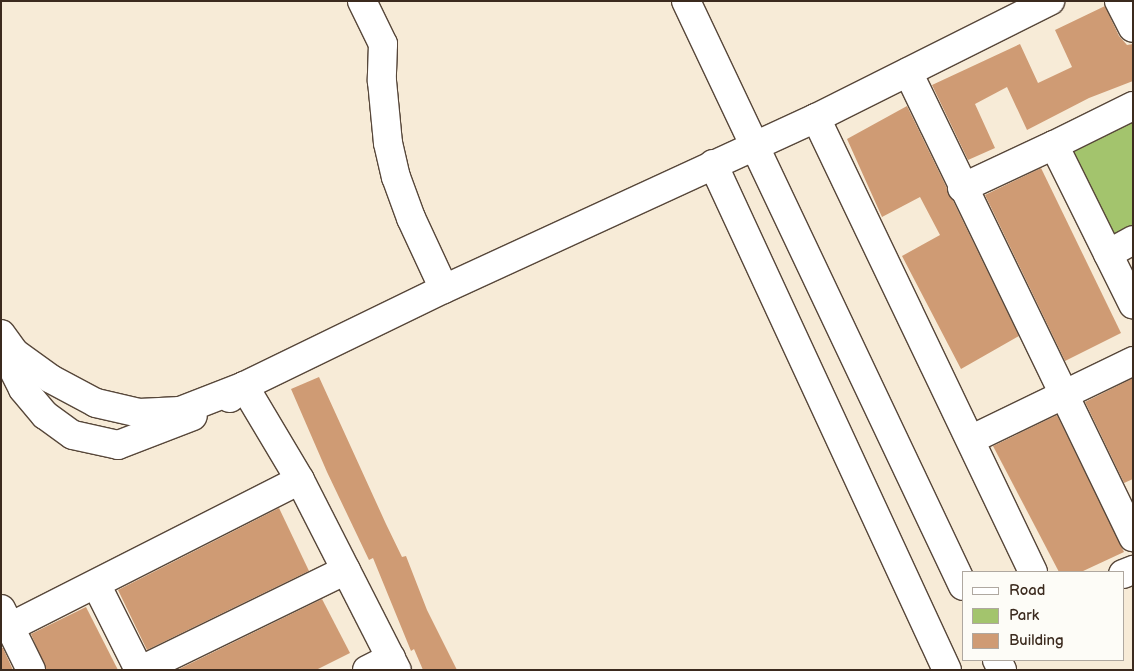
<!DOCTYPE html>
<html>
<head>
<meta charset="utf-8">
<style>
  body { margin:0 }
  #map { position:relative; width:1134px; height:671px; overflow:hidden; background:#f7ebd7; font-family:"Balsamiq Sans",sans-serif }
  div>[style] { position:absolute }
  .green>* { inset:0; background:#a3c46d }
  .building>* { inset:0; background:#cf9b74 }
  .roads { filter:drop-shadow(1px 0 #57473a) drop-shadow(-1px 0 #57473a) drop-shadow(0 1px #57473a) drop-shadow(0 -1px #57473a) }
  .minor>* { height:28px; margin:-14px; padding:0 14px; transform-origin:14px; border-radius:14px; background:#fff }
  span { translate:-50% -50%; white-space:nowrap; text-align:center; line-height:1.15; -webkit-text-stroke:4px #fdfcf7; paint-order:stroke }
  .frame { position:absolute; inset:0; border:2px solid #3b2a1e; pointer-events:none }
  .legend { position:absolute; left:962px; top:571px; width:162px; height:90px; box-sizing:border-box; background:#fdfcf7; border:1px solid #afa8a0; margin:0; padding:6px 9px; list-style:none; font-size:15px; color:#3b2a1e }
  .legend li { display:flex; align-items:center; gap:10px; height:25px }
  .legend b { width:25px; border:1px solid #afa8a0 }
</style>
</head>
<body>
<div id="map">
  <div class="green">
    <i style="clip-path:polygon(1133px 119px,1133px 227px,1113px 237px,1070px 151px)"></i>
  </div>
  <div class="building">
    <i style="clip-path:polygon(1105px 6px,1119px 36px,1127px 45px,1133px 44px,1133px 81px,1089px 98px,1027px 130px,1007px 87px,975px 104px,995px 148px,968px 160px,932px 85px,1020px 44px,1038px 83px,1072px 67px,1055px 30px)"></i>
    <i style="clip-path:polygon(907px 106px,1019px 336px,961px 369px,902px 256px,940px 235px,920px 197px,882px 217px,847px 139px)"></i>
    <i style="clip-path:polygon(1041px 168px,1121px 333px,1065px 361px,985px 195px)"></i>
    <i style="clip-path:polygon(319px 377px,386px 524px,402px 557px,406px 556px,427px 610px,457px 670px,423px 670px,414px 649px,411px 651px,373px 558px,369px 560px,327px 472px,291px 389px)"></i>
    <i style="clip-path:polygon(1133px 378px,1133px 479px,1124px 483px,1085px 402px)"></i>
    <i style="clip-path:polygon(1057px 415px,1124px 552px,1081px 572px,1059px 572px,993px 446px)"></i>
    <i style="clip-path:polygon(279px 508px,309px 571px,147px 650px,118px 590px)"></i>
    <i style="clip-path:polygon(322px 599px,350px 653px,316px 670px,177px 670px)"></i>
    <i style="clip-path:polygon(86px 607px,118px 670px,46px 670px,31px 634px)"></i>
    <i style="clip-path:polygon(1px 648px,3px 648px,13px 670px,1px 670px)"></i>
  </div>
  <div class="roads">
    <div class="minor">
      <i style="left:362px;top:1px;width:48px;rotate:64deg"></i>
      <i style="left:383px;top:44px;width:37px;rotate:92deg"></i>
      <i style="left:382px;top:81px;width:62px;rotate:84.5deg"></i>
      <i style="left:388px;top:143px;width:35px;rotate:77deg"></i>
      <i style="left:396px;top:177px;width:44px;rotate:69.9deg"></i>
      <i style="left:411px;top:218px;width:78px;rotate:65.1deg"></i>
      <i style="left:686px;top:1px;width:647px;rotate:64.66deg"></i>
      <i style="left:1119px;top:1px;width:30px;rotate:63deg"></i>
      <i style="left:908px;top:72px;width:517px;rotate:64.18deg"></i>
      <i style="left:816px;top:118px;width:503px;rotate:64.45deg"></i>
      <i style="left:1054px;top:145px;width:88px;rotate:-26.3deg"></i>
      <i style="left:713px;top:164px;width:557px;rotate:65.18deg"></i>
      <i style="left:962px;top:188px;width:102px;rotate:-25.1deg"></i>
      <i style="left:1054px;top:145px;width:178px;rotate:63.6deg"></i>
      <i style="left:1108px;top:254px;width:29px;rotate:-29deg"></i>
      <i style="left:1px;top:334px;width:24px;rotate:54deg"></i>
      <i style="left:15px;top:353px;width:44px;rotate:35.8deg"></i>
      <i style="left:51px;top:379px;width:51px;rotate:28.1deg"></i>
      <i style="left:96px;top:403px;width:44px;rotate:13.1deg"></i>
      <i style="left:139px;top:413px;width:41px;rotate:-2.8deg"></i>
      <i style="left:180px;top:411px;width:69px;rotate:-21.3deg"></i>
      <i style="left:244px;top:386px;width:222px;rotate:-25.9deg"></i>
      <i style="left:444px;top:289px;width:409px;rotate:-24.7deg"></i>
      <i style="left:816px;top:118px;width:262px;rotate:-26.6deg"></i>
      <i style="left:1px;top:345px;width:49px;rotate:63.4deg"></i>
      <i style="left:23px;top:389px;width:34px;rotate:50deg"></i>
      <i style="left:45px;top:415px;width:34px;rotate:36deg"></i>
      <i style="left:73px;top:435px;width:46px;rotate:12.5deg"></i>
      <i style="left:118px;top:445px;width:80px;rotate:-21.1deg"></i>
      <i style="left:230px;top:398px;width:18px;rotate:-41deg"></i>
      <i style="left:244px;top:386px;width:109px;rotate:59.2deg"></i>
      <i style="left:300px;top:480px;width:213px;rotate:63deg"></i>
      <i style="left:972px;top:439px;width:179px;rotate:-25.8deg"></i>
      <i style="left:1123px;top:574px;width:11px;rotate:-22deg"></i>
      <i style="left:96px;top:584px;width:96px;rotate:63.4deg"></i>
      <i style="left:1px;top:609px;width:68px;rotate:63.8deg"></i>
      <i style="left:10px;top:627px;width:325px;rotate:-26.9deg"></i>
      <i style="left:997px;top:660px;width:11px;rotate:63deg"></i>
      <i style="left:141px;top:670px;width:228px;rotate:-26deg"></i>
      <i style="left:367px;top:670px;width:27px;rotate:-27deg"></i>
    </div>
  </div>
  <div class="frame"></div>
  <ul class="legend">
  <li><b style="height:6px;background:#fff"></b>Road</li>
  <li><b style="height:14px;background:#a3c46d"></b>Park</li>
  <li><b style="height:14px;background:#cf9b74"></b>Building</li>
  </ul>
</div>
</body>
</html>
